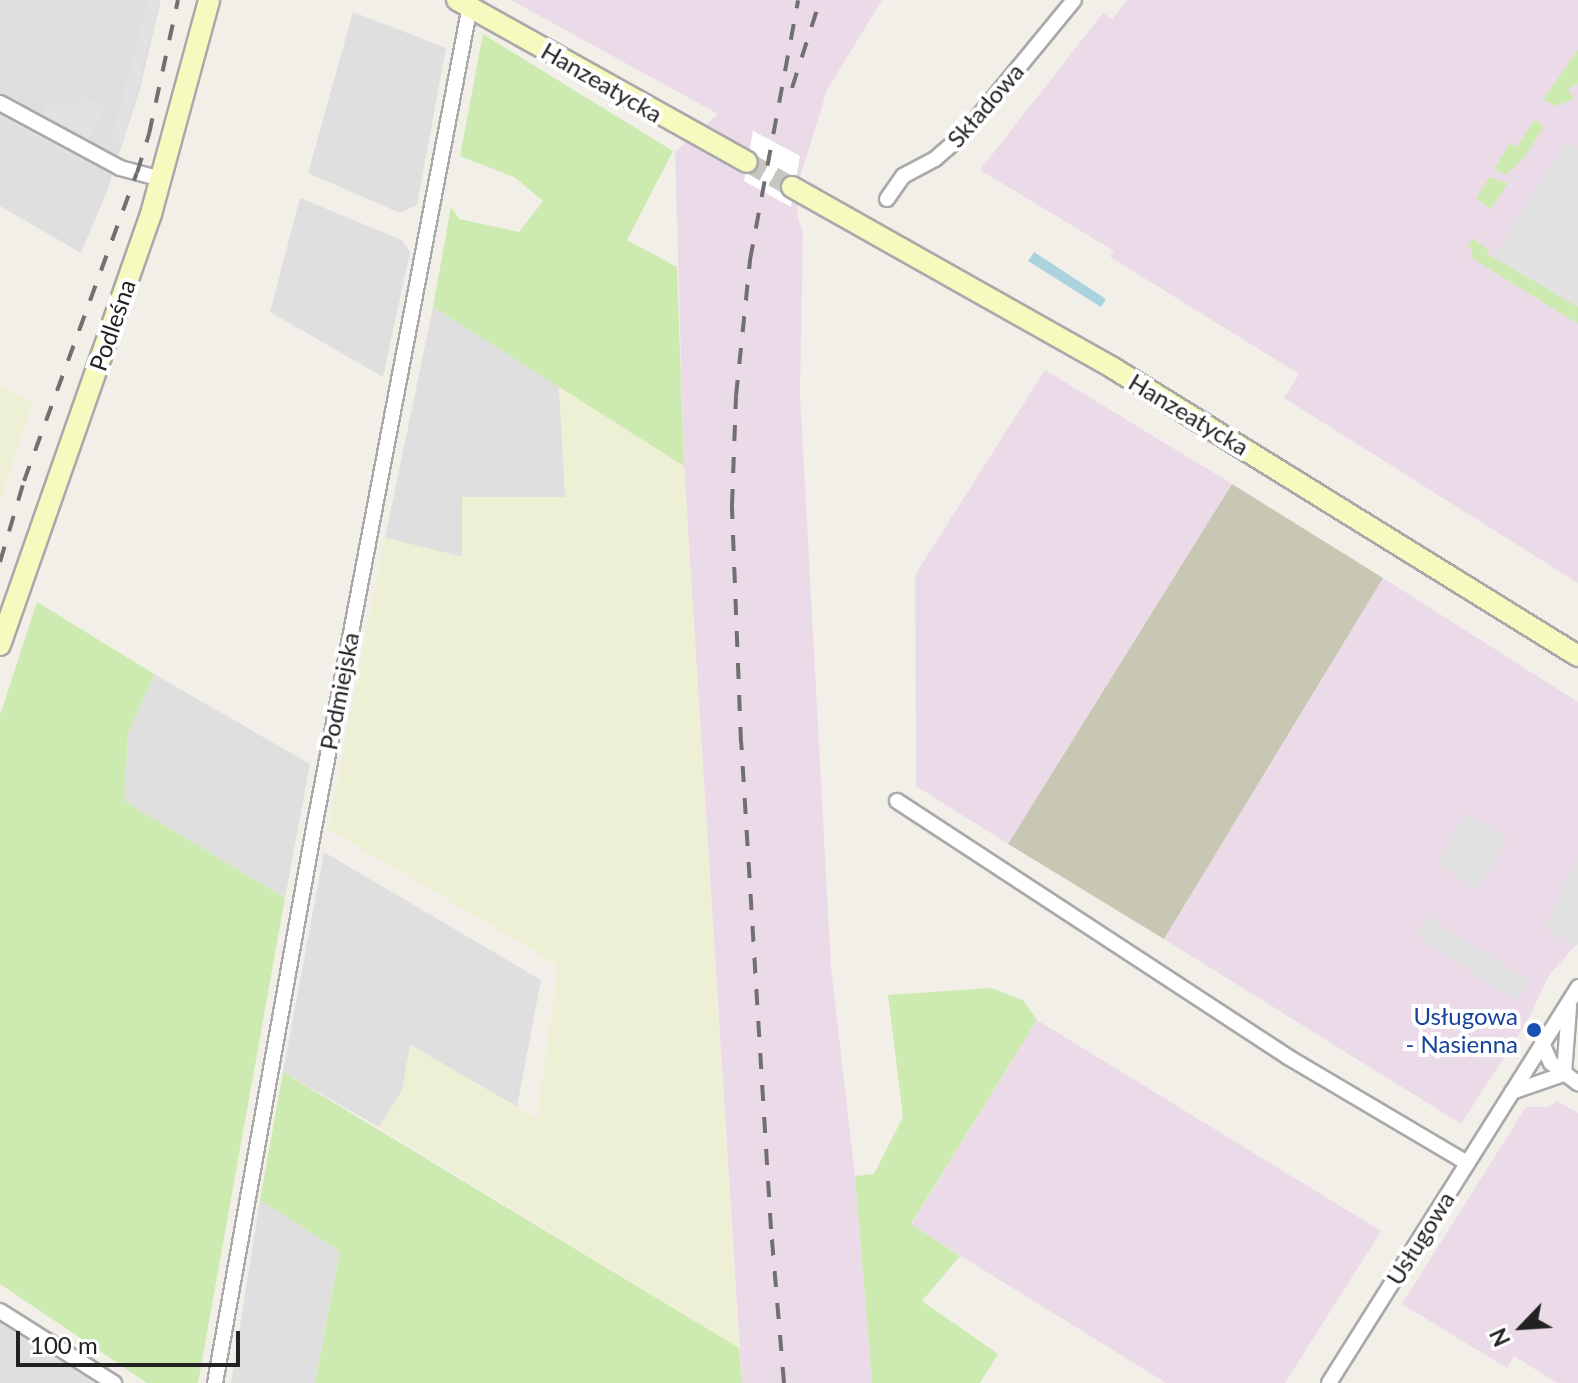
<!DOCTYPE html>
<html>
<head>
<meta charset="utf-8">
<style>
  body { margin:0 }
  #map { position:relative; width:1578px; height:1383px; overflow:hidden; background:#f2efe9; font-family:Lato,sans-serif }
  div>[style] { position:absolute }
  .residential>* { inset:0; background:#e0dfdf }
  .industrial>* { inset:0; background:#ebdbe8 }
  .construction>* { inset:0; background:#c7c7b4 }
  .farmland>* { inset:0; background:#eef0d5 }
  .grass>* { inset:0; background:#cdebb0 }
  .parking>* { inset:0; background:#e2e2e2 }
  .water>* { inset:0; background:#aad3df }
  .pier>* { inset:0; background:#fff }
  .secondary-tunnel>* { height:20px; margin-top:-10px; transform-origin:0; background:repeating-linear-gradient(90deg,#c8c6c1 0 20px,transparent 0 30px) }
  .roads { filter:drop-shadow(2px 0 #a9a9a9) drop-shadow(-2px 0 #a9a9a9) drop-shadow(0 2px #a9a9a9) drop-shadow(0 -2px #a9a9a9) }
  .street>* { height:14px; margin:-7px; padding:0 7px; transform-origin:7px; border-radius:7px; background:#fff }
  .secondary>* { height:20px; margin:-10px; padding:0 10px; transform-origin:10px; border-radius:10px; background:#f7fabf }
  .rail>* { height:4px; margin-top:-2px; transform-origin:0; background:repeating-linear-gradient(90deg,#707070 0 16px,transparent 0 32px) }
  .dots>* { width:22px; height:22px; translate:-50% -50%; box-sizing:border-box; border:4px solid #fff; border-radius:50% }
  span { translate:-50% -50%; white-space:nowrap; text-align:center; line-height:1.15; -webkit-text-stroke:8px #fff; paint-order:stroke }
  .street-label { font-size:24px; color:#222 }
  .transit-label { font-size:24px; color:#164399 }
  .right { translate:-100% -50%; text-align:right }
  .north { position:absolute; left:1482px; top:1287px; width:80px; height:80px; -webkit-text-stroke:6px #fff; paint-order:stroke; rotate:245deg; font-size:22px; font-weight:700; line-height:32px; text-align:center; color:#222 }
  .north::after { content:''; display:block; margin:auto; width:28px; height:36px; background:#222; clip-path:polygon(50% 0,100% 100%,50% 72%,0 100%) }
  .scale { position:absolute; left:16px; top:1331px; width:224px; height:36px; box-sizing:border-box; border:4px solid #222; border-top:0; padding-left:10px; font-size:24px; line-height:28px; white-space:nowrap; color:#222; -webkit-text-stroke:6px #fff; paint-order:stroke }
</style>
</head>
<body>
<div id="map">
  <div class="residential">
    <i style="clip-path:polygon(0 0,161px 0,140px 89px,107px 191px,81px 253px,0 206px)"></i>
    <i style="clip-path:polygon(353px 12px,446px 48px,417px 205px,400px 213px,308px 173px)"></i>
    <i style="clip-path:polygon(300px 198px,402px 240px,410px 252px,383px 377px,270px 312px)"></i>
    <i style="clip-path:polygon(433px 307px,559px 386px,566px 497px,462px 498px,463px 557px,385px 538px)"></i>
    <i style="clip-path:polygon(154px 674px,310px 764px,285px 898px,124px 801px,128px 734px)"></i>
    <i style="clip-path:polygon(324px 852px,541px 980px,517px 1107px,411px 1045px,402px 1091px,379px 1127px,283px 1072px)"></i>
    <i style="clip-path:polygon(260px 1200px,340px 1250px,315px 1383px,231px 1383px)"></i>
    <i style="clip-path:polygon(0 1323px,95px 1383px,0 1383px)"></i>
  </div>
  <div class="industrial">
    <i style="clip-path:polygon(511px 0,882px 0,827px 90px,799px 181px,797px 215px,803px 232px,800px 393px,831px 967px,855px 1176px,872px 1383px,742px 1383px,684px 466px,675px 152px,718px 114px)"></i>
    <i style="clip-path:polygon(1127px 0,1578px 0,1578px 583px,1284px 398px,1299px 374px,1110px 257px,1114px 251px,980px 170px,1103px 13px,1112px 19px)"></i>
    <i style="clip-path:polygon(1045px 370px,1232px 484px,1008px 844px,916px 786px,915px 575px)"></i>
    <i style="clip-path:polygon(1383px 578px,1578px 702px,1578px 943px,1549px 975px,1527px 1022px,1461px 1124px,1164px 939px)"></i>
    <i style="clip-path:polygon(1037px 1020px,1381px 1231px,1285px 1383px,1166px 1383px,911px 1225px)"></i>
    <i style="clip-path:polygon(1557px 1101px,1578px 1113px,1578px 1383px,1557px 1383px,1514px 1356px,1507px 1368px,1402px 1304px,1526px 1107px,1548px 1107px)"></i>
  </div>
  <div class="construction">
    <i style="clip-path:polygon(1232px 484px,1383px 578px,1164px 939px,1008px 844px)"></i>
  </div>
  <div class="farmland">
    <i style="clip-path:polygon(0 385px,32px 403px,0 503px)"></i>
    <i style="clip-path:polygon(559px 386px,684px 466px,739px 1348px,379px 1127px,402px 1091px,410px 1045px,537px 1118px,558px 965px,328px 829px,385px 538px,462px 557px,462px 497px,565px 497px)"></i>
  </div>
  <div class="grass">
    <i style="clip-path:polygon(483px 34px,673px 151px,627px 240px,677px 267px,684px 466px,433px 307px,451px 207px,459px 219px,519px 232px,543px 201px,514px 177px,460px 156px)"></i>
    <i style="clip-path:polygon(1578px 49px,1578px 83px,1568px 89px,1574px 99px,1556px 106px,1543px 100px)"></i>
    <i style="clip-path:polygon(1535px 119px,1544px 127px,1523px 159px,1506px 175px,1494px 169px,1510px 143px,1517px 147px)"></i>
    <i style="clip-path:polygon(1489px 177px,1508px 183px,1491px 209px,1476px 199px)"></i>
    <i style="clip-path:polygon(1472px 238px,1489px 250px,1486px 253px,1578px 307px,1578px 324px,1470px 257px,1473px 250px,1467px 247px)"></i>
    <i style="clip-path:polygon(37px 602px,154px 674px,128px 734px,124px 801px,285px 898px,198px 1383px,147px 1383px,0 1284px,0 715px)"></i>
    <i style="clip-path:polygon(991px 988px,1023px 1000px,1037px 1020px,911px 1224px,960px 1256px,922px 1301px,998px 1354px,980px 1383px,872px 1383px,855px 1176px,874px 1174px,903px 1117px,888px 995px)"></i>
    <i style="clip-path:polygon(283px 1072px,739px 1348px,742px 1383px,315px 1383px,340px 1251px,260px 1200px)"></i>
  </div>
  <div class="parking">
    <i style="clip-path:polygon(148px 0,160px 0,122px 145px,111px 142px)"></i>
    <i style="clip-path:polygon(82px 96px,104px 108px,88px 138px,43px 114px,48px 104px,77px 106px)"></i>
    <i style="clip-path:polygon(0 111px,86px 157px,82px 161px,0 117px)"></i>
    <i style="clip-path:polygon(1566px 141px,1578px 148px,1578px 307px,1494px 257px)"></i>
    <i style="clip-path:polygon(1466px 813px,1508px 839px,1477px 889px,1437px 864px)"></i>
    <i style="clip-path:polygon(1578px 856px,1578px 943px,1577px 946px,1545px 928px)"></i>
    <i style="clip-path:polygon(1427px 916px,1530px 981px,1518px 998px,1514px 1000px,1416px 935px)"></i>
  </div>
  <div class="water">
    <i style="clip-path:polygon(1034px 252px,1106px 299px,1101px 307px,1028px 261px)"></i>
  </div>
  <div class="pier">
    <i style="clip-path:polygon(753px 131px,800px 156px,791px 207px,744px 181px)"></i>
  </div>
  <div class="secondary-tunnel">
    <i style="left:747px;top:162px;width:51px;rotate:29.1deg"></i>
  </div>
  <div class="roads">
    <div class="street">
      <i style="left:0;top:103px;width:136px;rotate:28.4deg"></i>
      <i style="left:120px;top:168px;width:43px;rotate:14.7deg"></i>
      <i style="left:887px;top:199px;width:28px;rotate:-55deg"></i>
      <i style="left:903px;top:176px;width:36px;rotate:-28deg"></i>
      <i style="left:935px;top:159px;width:38px;rotate:-41deg"></i>
      <i style="left:964px;top:134px;width:173px;rotate:-50.6deg"></i>
      <i style="left:897px;top:801px;width:467px;rotate:33.2deg"></i>
      <i style="left:1288px;top:1057px;width:208px;rotate:30.6deg"></i>
      <i style="left:1542px;top:1043px;width:22px;rotate:66deg"></i>
      <i style="left:1551px;top:1063px;width:34px;rotate:37deg"></i>
      <i style="left:1564px;top:1074px;width:67px;rotate:-85.7deg"></i>
      <i style="left:1512px;top:1092px;width:55px;rotate:-19.1deg"></i>
      <i style="left:0;top:1311px;width:135px;rotate:32.3deg"></i>
      <i style="left:215px;top:1383px;width:564px;rotate:-79.89deg"></i>
      <i style="left:314px;top:828px;width:843px;rotate:-79.26deg"></i>
      <i style="left:1329px;top:1383px;width:468px;rotate:-57.8deg"></i>
    </div>
    <div class="secondary">
      <i style="left:457px;top:0;width:332px;rotate:29.2deg"></i>
      <i style="left:792px;top:187px;width:369px;rotate:29.4deg"></i>
      <i style="left:1113px;top:368px;width:547px;rotate:31.77deg"></i>
      <i style="left:0;top:645px;width:457px;rotate:-70.7deg"></i>
      <i style="left:151px;top:214px;width:222px;rotate:-74.8deg"></i>
    </div>
  </div>
  <div class="rail">
    <i style="left:792px;top:88px;width:92px;rotate:-72.3deg"></i>
    <i style="left:0;top:562px;width:84px;rotate:-73.5deg"></i>
    <i style="left:24px;top:481px;width:328px;rotate:-69.9deg"></i>
    <i style="left:137px;top:173px;width:41px;rotate:-72.9deg"></i>
    <i style="left:149px;top:134px;width:137px;rotate:-77.8deg"></i>
    <i style="left:784px;top:1383px;width:155px;rotate:-94.8deg"></i>
    <i style="left:771px;top:1229px;width:487px;rotate:-93.5deg"></i>
    <i style="left:741px;top:743px;width:238px;rotate:-92.2deg"></i>
    <i style="left:732px;top:505px;width:109px;rotate:-87.9deg"></i>
    <i style="left:736px;top:396px;width:137px;rotate:-84.1deg"></i>
    <i style="left:750px;top:260px;width:264px;rotate:-79.5deg"></i>
  </div>
  <div class="dots">
    <i style="left:1534px;top:1030px;background:#1a4fb4"></i>
  </div>
  <div class="street-label">
    <span style="left:602px;top:82px;rotate:30deg">Hanzeatycka</span>
    <span style="left:985px;top:105px;rotate:-49deg">Składowa</span>
    <span style="left:112px;top:325px;rotate:-71deg">Podleśna</span>
    <span style="left:1189px;top:414px;rotate:31deg">Hanzeatycka</span>
    <span style="left:339px;top:691px;rotate:-79deg">Podmiejska</span>
    <span style="left:1420px;top:1238px;rotate:-58deg">Usługowa</span>
  </div>
  <div class="transit-label">
    <span class="right" style="left:1518px;top:1030px">Usługowa<br>- Nasienna</span>
  </div>
  <div class="north">N</div>
  <div class="scale">100 m</div>
</div>
</body>
</html>
